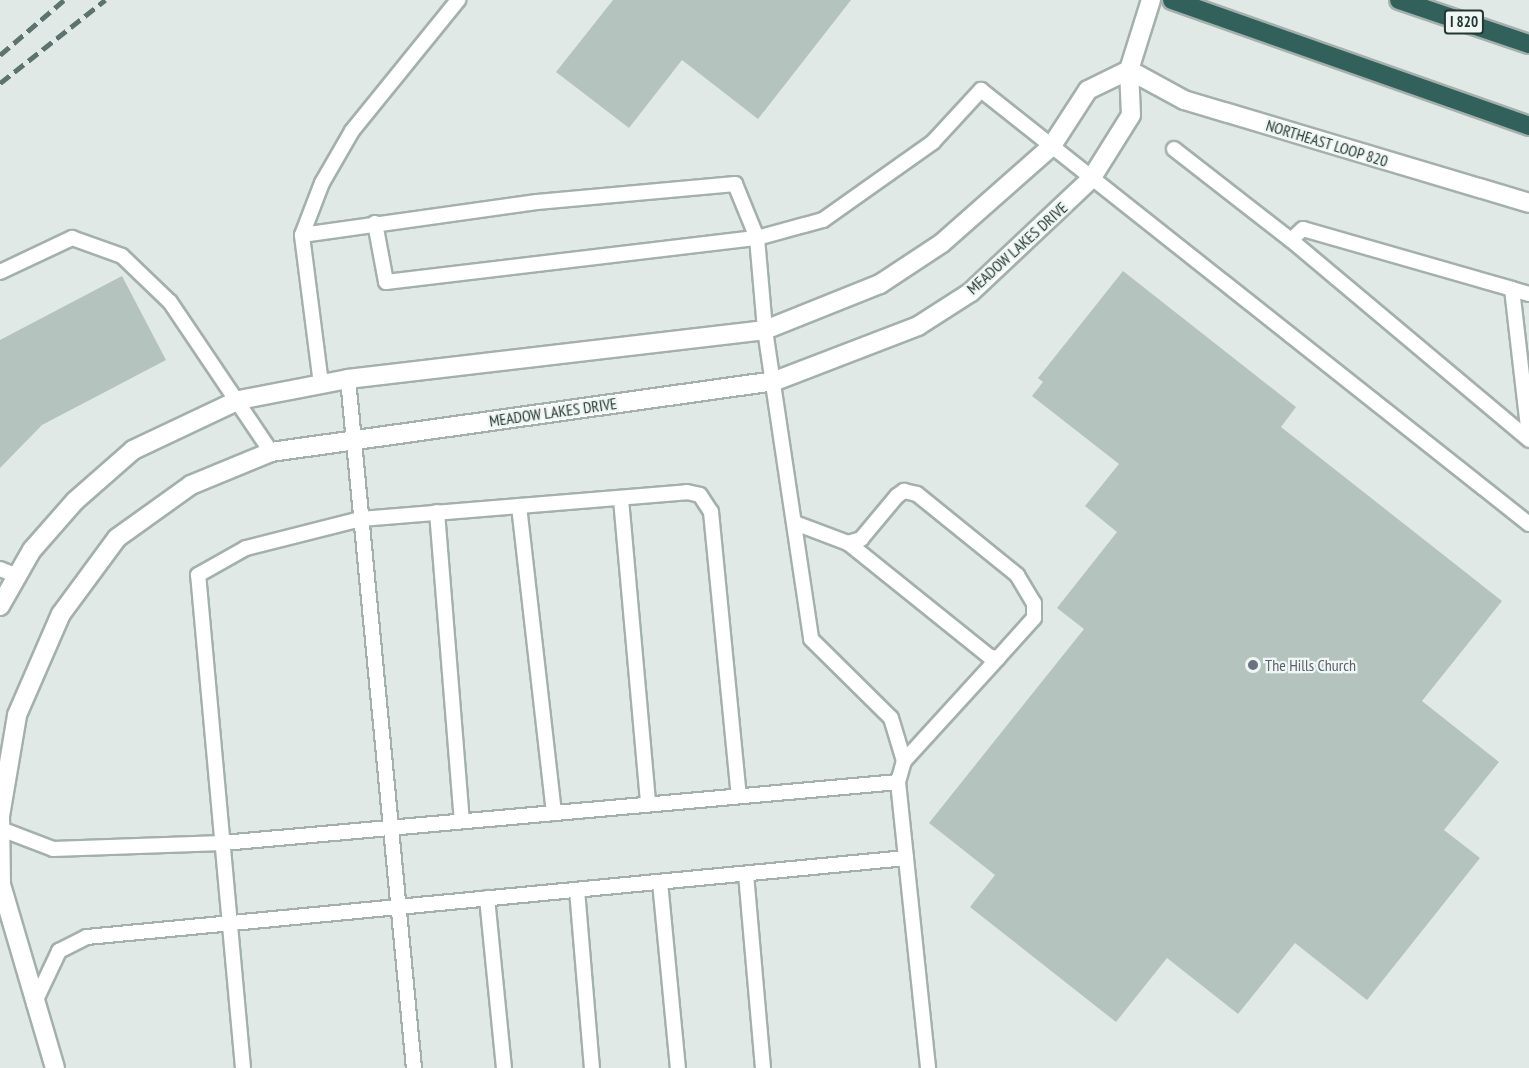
<!DOCTYPE html>
<html>
<head>
<meta charset="utf-8">
<style>
  body { margin:0 }
  #map { position:relative; width:1529px; height:1068px; overflow:hidden; background:#e0e9e5; font-family:"PT Sans Narrow",sans-serif }
  div>[style] { position:absolute }
  .building>* { inset:0; background:#b5c3bf }
  .roads { filter:drop-shadow(2px 0 #a4b0ac) drop-shadow(-2px 0 #a4b0ac) drop-shadow(0 2px #a4b0ac) drop-shadow(0 -2px #a4b0ac) }
  .lane>* { height:14px; margin:-7px; padding:0 7px; transform-origin:7px; border-radius:7px; background:#fff }
  .secondary>* { height:18px; margin:-9px; padding:0 9px; transform-origin:9px; border-radius:9px; background:#fff }
  .highway>* { height:18px; margin:-9px; padding:0 9px; transform-origin:9px; border-radius:9px; background:#32605a }
  .rail>* { height:4.5px; margin-top:-2.25px; transform-origin:0; background:repeating-linear-gradient(90deg,#5d736e 0 12px,transparent 0 18px) }
  .dots>* { width:16px; height:16px; translate:-50% -50%; box-sizing:border-box; border:3px solid #f0f6f3; border-radius:50% }
  span { translate:-50% -50%; white-space:nowrap; text-align:center; line-height:1.15; -webkit-text-stroke:4.5px #f0f6f3; paint-order:stroke }
  .shield-label span { padding:2px 4px; background:#f0f6f3; border:2px solid; border-radius:4px; -webkit-text-stroke-width:0 }
  .shield-label { font-size:15px; color:#233733; font-weight:700 }
  .street-label { font-size:16px; color:#233733 }
  .worship-label { font-size:16px; color:#5b616d }
  .left { translate:0 -50%; text-align:left }
</style>
</head>
<body>
<div id="map">
  <div class="building">
    <i style="clip-path:polygon(613px 0,851px 0,758px 119px,682px 60px,629px 128px,556px 72px)"></i>
    <i style="clip-path:polygon(1123px 271px,1296px 407px,1281px 427px,1502px 601px,1422px 701px,1499px 762px,1444px 830px,1480px 858px,1367px 1000px,1295px 943px,1238px 1014px,1167px 958px,1116px 1022px,970px 907px,995px 875px,929px 823px,1084px 629px,1057px 608px,1117px 532px,1085px 506px,1119px 464px,1032px 396px,1043px 382px,1038px 378px)"></i>
    <i style="clip-path:polygon(122px 276px,166px 360px,42px 425px,0 468px,0 340px)"></i>
  </div>
  <div class="roads">
    <div class="lane">
      <i style="left:1174px;top:149px;width:148px;rotate:37.9deg"></i>
      <i style="left:1291px;top:240px;width:311px;rotate:40deg"></i>
      <i style="left:375px;top:223px;width:60px;rotate:79.4deg"></i>
      <i style="left:386px;top:282px;width:374px;rotate:-6.8deg"></i>
      <i style="left:757px;top:238px;width:68px;rotate:-15.3deg"></i>
      <i style="left:823px;top:220px;width:135px;rotate:-35.3deg"></i>
      <i style="left:933px;top:142px;width:71px;rotate:-47.3deg"></i>
      <i style="left:981px;top:90px;width:699px;rotate:38.38deg"></i>
      <i style="left:302px;top:235px;width:237px;rotate:-8deg"></i>
      <i style="left:537px;top:202px;width:199px;rotate:-5.2deg"></i>
      <i style="left:735px;top:184px;width:58px;rotate:67.8deg"></i>
      <i style="left:757px;top:238px;width:92px;rotate:85deg"></i>
      <i style="left:765px;top:330px;width:312px;rotate:81.5deg"></i>
      <i style="left:811px;top:639px;width:112px;rotate:44.6deg"></i>
      <i style="left:891px;top:718px;width:45px;rotate:73.2deg"></i>
      <i style="left:904px;top:761px;width:22px;rotate:106deg"></i>
      <i style="left:898px;top:782px;width:288px;rotate:84deg"></i>
      <i style="left:1291px;top:240px;width:16px;rotate:-43deg"></i>
      <i style="left:1303px;top:229px;width:217px;rotate:16deg"></i>
      <i style="left:0;top:272px;width:80px;rotate:-25.3deg"></i>
      <i style="left:72px;top:238px;width:53px;rotate:19.8deg"></i>
      <i style="left:122px;top:256px;width:66px;rotate:43.8deg"></i>
      <i style="left:170px;top:302px;width:181px;rotate:56deg"></i>
      <i style="left:1529px;top:294px;width:18px;rotate:-164deg"></i>
      <i style="left:1512px;top:289px;width:147px;rotate:83.4deg"></i>
      <i style="left:348px;top:379px;width:692px;rotate:84.53deg"></i>
      <i style="left:321px;top:384px;width:150px;rotate:-97.3deg"></i>
      <i style="left:302px;top:235px;width:56px;rotate:-69deg"></i>
      <i style="left:322px;top:183px;width:60px;rotate:-60deg"></i>
      <i style="left:352px;top:131px;width:169px;rotate:-51deg"></i>
      <i style="left:621px;top:499px;width:306px;rotate:84.9deg"></i>
      <i style="left:519px;top:506px;width:309px;rotate:83.5deg"></i>
      <i style="left:437px;top:512px;width:310px;rotate:85.4deg"></i>
      <i style="left:795px;top:523px;width:57px;rotate:20.7deg"></i>
      <i style="left:848px;top:543px;width:14px;rotate:-17deg"></i>
      <i style="left:861px;top:539px;width:56px;rotate:-50.1deg"></i>
      <i style="left:897px;top:496px;width:9px;rotate:-36deg"></i>
      <i style="left:904px;top:491px;width:13px;rotate:13deg"></i>
      <i style="left:917px;top:494px;width:129px;rotate:39deg"></i>
      <i style="left:1017px;top:575px;width:33px;rotate:59deg"></i>
      <i style="left:1034px;top:603px;width:15px;rotate:90deg"></i>
      <i style="left:1034px;top:618px;width:54px;rotate:132deg"></i>
      <i style="left:998px;top:658px;width:8px;rotate:-173deg"></i>
      <i style="left:990px;top:657px;width:182px;rotate:-141.2deg"></i>
      <i style="left:0;top:569px;width:18px;rotate:22deg"></i>
      <i style="left:904px;top:761px;width:139px;rotate:-47.6deg"></i>
      <i style="left:1px;top:829px;width:56px;rotate:21deg"></i>
      <i style="left:53px;top:849px;width:170px;rotate:-2deg"></i>
      <i style="left:223px;top:843px;width:678px;rotate:-5.16deg"></i>
      <i style="left:746px;top:874px;width:195px;rotate:85deg"></i>
      <i style="left:660px;top:882px;width:187px;rotate:84.5deg"></i>
      <i style="left:577px;top:890px;width:179px;rotate:85.2deg"></i>
      <i style="left:487px;top:898px;width:171px;rotate:84.3deg"></i>
      <i style="left:34px;top:1004px;width:59px;rotate:-64.7deg"></i>
      <i style="left:59px;top:951px;width:31px;rotate:-27deg"></i>
      <i style="left:87px;top:937px;width:823px;rotate:-5.51deg"></i>
      <i style="left:243px;top:1068px;width:495px;rotate:-95.2deg"></i>
      <i style="left:198px;top:575px;width:55px;rotate:-29.4deg"></i>
      <i style="left:246px;top:548px;width:119px;rotate:-14.2deg"></i>
      <i style="left:361px;top:519px;width:327px;rotate:-4.7deg"></i>
      <i style="left:687px;top:492px;width:13px;rotate:13deg"></i>
      <i style="left:700px;top:495px;width:20px;rotate:57deg"></i>
      <i style="left:711px;top:512px;width:285px;rotate:84.4deg"></i>
    </div>
    <div class="secondary">
      <i style="left:1129px;top:70px;width:63px;rotate:28.6deg"></i>
      <i style="left:1184px;top:100px;width:360px;rotate:16.6deg"></i>
      <i style="left:0;top:606px;width:64px;rotate:-60.3deg"></i>
      <i style="left:32px;top:550px;width:65px;rotate:-48.7deg"></i>
      <i style="left:75px;top:501px;width:77px;rotate:-41.3deg"></i>
      <i style="left:133px;top:450px;width:117px;rotate:-25.3deg"></i>
      <i style="left:239px;top:400px;width:111px;rotate:-10.9deg"></i>
      <i style="left:348px;top:379px;width:420px;rotate:-6.7deg"></i>
      <i style="left:765px;top:330px;width:124px;rotate:-21.8deg"></i>
      <i style="left:880px;top:284px;width:74px;rotate:-33.5deg"></i>
      <i style="left:942px;top:243px;width:145px;rotate:-41.4deg"></i>
      <i style="left:1051px;top:147px;width:68px;rotate:-57deg"></i>
      <i style="left:1088px;top:90px;width:46px;rotate:-26deg"></i>
      <i style="left:55px;top:1068px;width:191px;rotate:-106.4deg"></i>
      <i style="left:1px;top:885px;width:69px;rotate:-90.8deg"></i>
      <i style="left:0;top:816px;width:102px;rotate:-80.4deg"></i>
      <i style="left:17px;top:715px;width:110px;rotate:-66.5deg"></i>
      <i style="left:61px;top:614px;width:94px;rotate:-53.6deg"></i>
      <i style="left:117px;top:538px;width:91px;rotate:-35.6deg"></i>
      <i style="left:191px;top:485px;width:87px;rotate:-22.4deg"></i>
      <i style="left:271px;top:452px;width:509px;rotate:-8.02deg"></i>
      <i style="left:775px;top:381px;width:153px;rotate:-21deg"></i>
      <i style="left:918px;top:326px;width:63px;rotate:-32.7deg"></i>
      <i style="left:971px;top:292px;width:165px;rotate:-43.3deg"></i>
      <i style="left:1091px;top:179px;width:75px;rotate:-58deg"></i>
      <i style="left:1131px;top:115px;width:45px;rotate:-92.5deg"></i>
      <i style="left:1129px;top:70px;width:73px;rotate:-72.6deg"></i>
    </div>
    <div class="highway">
      <i style="left:1172px;top:0;width:379px;rotate:19.4deg"></i>
      <i style="left:1399px;top:0;width:137px;rotate:18.7deg"></i>
    </div>
  </div>
  <div class="rail">
    <i style="left:0;top:55px;width:84px;rotate:-40.7deg"></i>
    <i style="left:0;top:83px;width:134px;rotate:-38.3deg"></i>
  </div>
  <div class="dots">
    <i style="left:1253px;top:665px;background:#6b7280"></i>
  </div>
  <div class="shield-label">
    <span style="left:1464px;top:22px">I 820</span>
  </div>
  <div class="street-label">
    <span style="left:1327px;top:143px;rotate:17deg">NORTHEAST LOOP 820</span>
    <span style="left:1017px;top:248px;rotate:-42deg">MEADOW LAKES DRIVE</span>
    <span style="left:553px;top:412px;rotate:-8deg">MEADOW LAKES DRIVE</span>
  </div>
  <div class="worship-label">
    <span class="left" style="left:1265px;top:665px">The Hills Church</span>
  </div>
</div>
</body>
</html>
